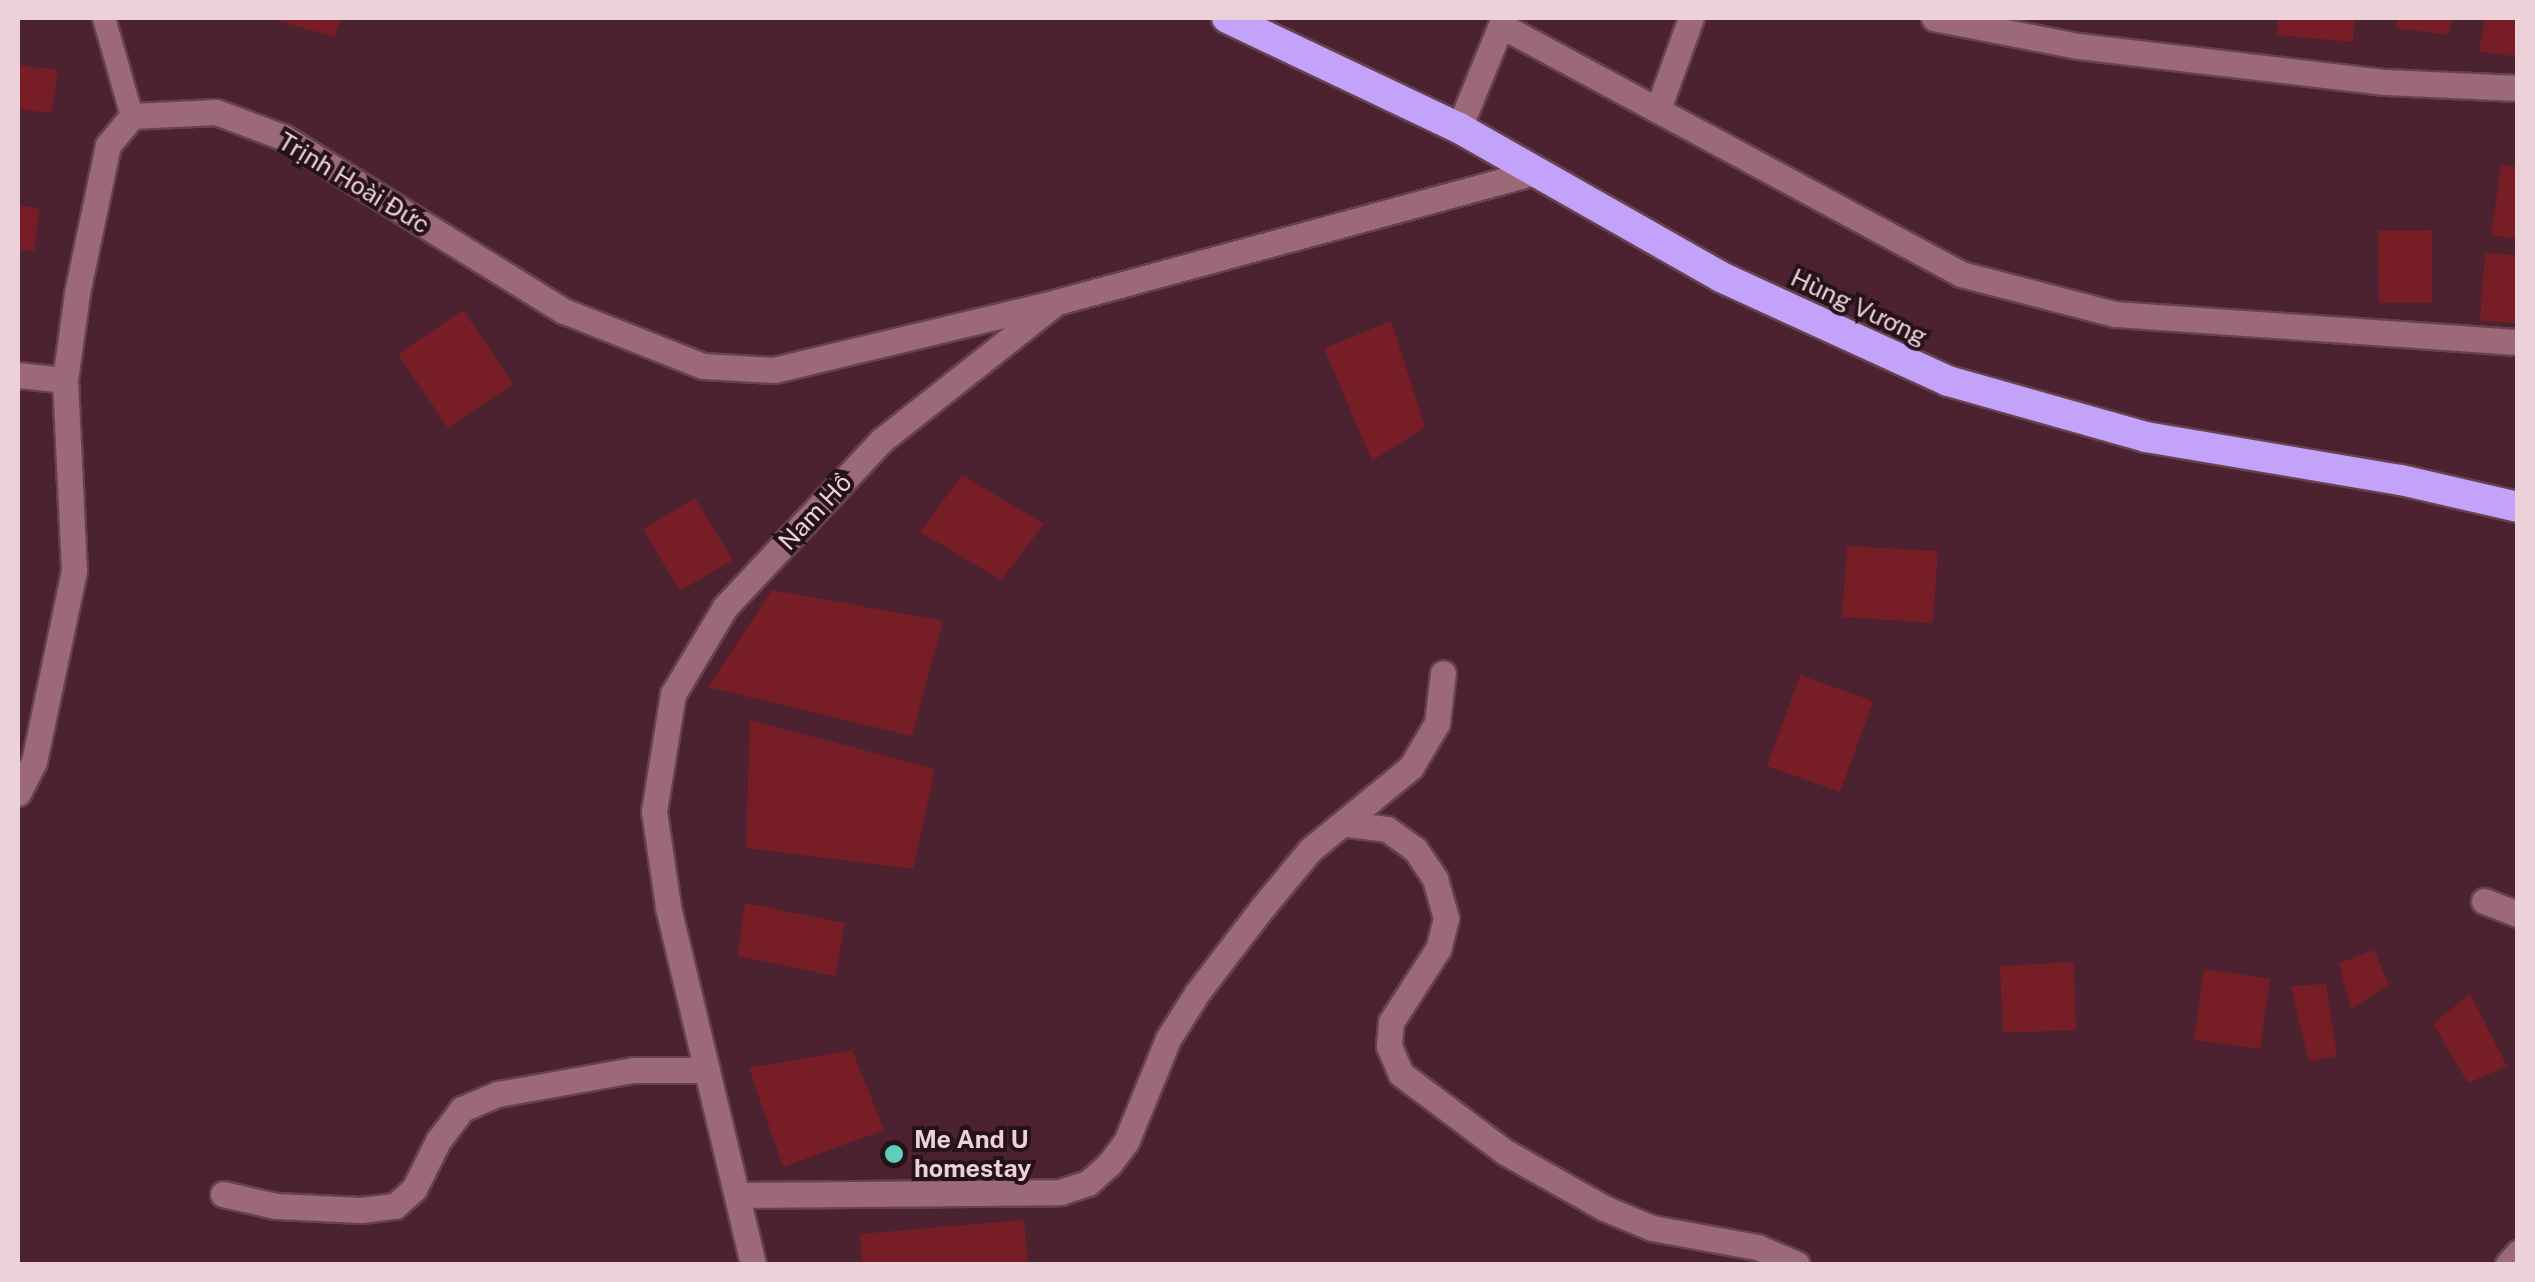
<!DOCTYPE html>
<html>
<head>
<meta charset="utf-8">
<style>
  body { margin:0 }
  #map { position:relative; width:2535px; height:1282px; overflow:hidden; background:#4d2230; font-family:"Public Sans",sans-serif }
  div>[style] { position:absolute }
  .building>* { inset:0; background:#761d25 }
  .roads { filter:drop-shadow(2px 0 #66414e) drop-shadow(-2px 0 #66414e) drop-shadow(0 2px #66414e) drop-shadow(0 -2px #66414e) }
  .lane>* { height:22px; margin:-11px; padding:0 11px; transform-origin:11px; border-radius:11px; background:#9b6978 }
  .street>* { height:25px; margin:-12.5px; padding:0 12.5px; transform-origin:12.5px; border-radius:12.5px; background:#9b6978 }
  .secondary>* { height:25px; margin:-12.5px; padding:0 12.5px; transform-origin:12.5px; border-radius:12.5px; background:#9b6978 }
  .highway>* { height:30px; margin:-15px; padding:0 15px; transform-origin:15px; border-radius:15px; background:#c3a3fa }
  .dots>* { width:28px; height:28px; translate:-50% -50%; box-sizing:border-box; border:5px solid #261319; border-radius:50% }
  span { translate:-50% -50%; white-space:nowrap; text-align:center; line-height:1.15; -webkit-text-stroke:8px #261319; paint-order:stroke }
  .street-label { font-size:25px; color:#edd1d8 }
  .poi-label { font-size:25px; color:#edd1d8; font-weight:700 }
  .left { translate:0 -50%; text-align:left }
  .frame { position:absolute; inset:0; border:20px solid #edd1d8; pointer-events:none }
</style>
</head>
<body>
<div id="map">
  <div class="building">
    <i style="clip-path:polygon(269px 18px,341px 18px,335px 37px)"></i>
    <i style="clip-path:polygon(2278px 18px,2355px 18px,2353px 42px,2277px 35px)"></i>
    <i style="clip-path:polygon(2398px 18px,2452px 18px,2449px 35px,2396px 28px)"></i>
    <i style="clip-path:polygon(2485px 18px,2518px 18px,2518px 57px,2479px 51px)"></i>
    <i style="clip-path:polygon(18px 65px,58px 70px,51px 113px,18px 109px)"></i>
    <i style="clip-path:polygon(2501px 165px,2518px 167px,2518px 239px,2491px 235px)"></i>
    <i style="clip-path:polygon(18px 206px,39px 208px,34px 251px,18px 250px)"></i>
    <i style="clip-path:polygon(2432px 230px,2432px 303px,2379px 303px,2378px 231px)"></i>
    <i style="clip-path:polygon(2485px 253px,2518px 255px,2518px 323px,2480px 321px)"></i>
    <i style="clip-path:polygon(463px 310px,513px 384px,448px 428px,398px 354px)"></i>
    <i style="clip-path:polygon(1391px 321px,1425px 427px,1372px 461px,1324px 348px)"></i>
    <i style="clip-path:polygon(962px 475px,1044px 524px,1001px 580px,920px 532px)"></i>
    <i style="clip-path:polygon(695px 498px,733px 560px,680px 591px,643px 529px)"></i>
    <i style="clip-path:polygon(1847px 546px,1938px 551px,1933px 623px,1842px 617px)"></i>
    <i style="clip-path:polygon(772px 590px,943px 621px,912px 736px,708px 687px)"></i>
    <i style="clip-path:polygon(1800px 675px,1873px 701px,1840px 792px,1767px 766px)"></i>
    <i style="clip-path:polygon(750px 720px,935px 769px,913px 869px,746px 848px)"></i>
    <i style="clip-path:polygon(745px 903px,845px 923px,835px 976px,738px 956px)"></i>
    <i style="clip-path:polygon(2374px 950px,2389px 985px,2351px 1009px,2339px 963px)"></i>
    <i style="clip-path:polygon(2074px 962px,2076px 1030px,2003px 1033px,2000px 966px)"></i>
    <i style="clip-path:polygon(2204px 969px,2270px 979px,2260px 1049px,2194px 1040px)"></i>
    <i style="clip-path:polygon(2326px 984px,2337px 1056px,2309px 1061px,2291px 986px)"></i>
    <i style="clip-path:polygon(2470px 994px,2507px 1066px,2468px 1083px,2433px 1024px)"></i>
    <i style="clip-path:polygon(852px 1050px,884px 1130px,783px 1167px,749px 1068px)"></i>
    <i style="clip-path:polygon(1024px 1220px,1028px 1264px,862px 1264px,860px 1234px)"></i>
  </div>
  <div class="roads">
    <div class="lane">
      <i style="left:104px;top:18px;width:102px;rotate:74.1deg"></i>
    </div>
    <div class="street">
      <i style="left:1934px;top:18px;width:147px;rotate:11deg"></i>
      <i style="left:2078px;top:46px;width:309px;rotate:6.7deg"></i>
      <i style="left:2385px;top:82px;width:133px;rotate:2.6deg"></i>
      <i style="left:1502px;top:26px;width:522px;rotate:28.38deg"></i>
      <i style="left:1961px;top:274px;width:159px;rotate:14.6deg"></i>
      <i style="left:2115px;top:314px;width:404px;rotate:4deg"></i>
      <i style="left:1658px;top:109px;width:97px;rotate:-70.1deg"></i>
      <i style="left:1459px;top:128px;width:119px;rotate:-67.8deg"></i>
      <i style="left:18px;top:375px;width:47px;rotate:6.1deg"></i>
      <i style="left:18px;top:793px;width:35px;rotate:-63deg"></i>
      <i style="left:34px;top:762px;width:196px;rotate:-78.2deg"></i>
      <i style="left:74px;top:570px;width:190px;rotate:-92.7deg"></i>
      <i style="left:65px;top:380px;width:88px;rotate:-82.1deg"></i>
      <i style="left:77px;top:293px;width:151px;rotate:-78.2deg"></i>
      <i style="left:108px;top:145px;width:38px;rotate:-50deg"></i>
      <i style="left:132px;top:116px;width:84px;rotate:-2.7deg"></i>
      <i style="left:216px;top:112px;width:72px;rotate:20.5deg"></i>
      <i style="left:283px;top:137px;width:331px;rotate:31.8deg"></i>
      <i style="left:564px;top:311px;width:149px;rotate:21.6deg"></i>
      <i style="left:703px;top:366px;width:71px;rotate:3.2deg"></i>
      <i style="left:774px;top:370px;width:291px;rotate:-13.5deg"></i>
      <i style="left:1347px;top:824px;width:40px;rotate:7.1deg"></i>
      <i style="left:1387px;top:829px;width:34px;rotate:36deg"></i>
      <i style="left:1415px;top:849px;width:36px;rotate:56deg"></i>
      <i style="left:1435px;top:879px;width:41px;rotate:74.2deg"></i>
      <i style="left:1446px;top:918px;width:32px;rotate:104deg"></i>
      <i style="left:1438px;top:949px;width:87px;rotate:122.8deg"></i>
      <i style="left:1391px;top:1022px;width:24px;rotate:95deg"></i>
      <i style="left:1389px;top:1046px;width:30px;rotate:67deg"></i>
      <i style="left:1401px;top:1074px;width:130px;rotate:36.9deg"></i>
      <i style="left:1505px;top:1152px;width:114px;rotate:29.5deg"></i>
      <i style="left:1604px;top:1208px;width:52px;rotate:22.6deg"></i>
      <i style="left:1652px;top:1228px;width:107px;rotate:10.3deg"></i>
      <i style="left:1757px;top:1247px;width:43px;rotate:23deg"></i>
      <i style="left:2484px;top:901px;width:36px;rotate:21deg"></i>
      <i style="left:223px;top:1194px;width:54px;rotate:12.8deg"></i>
      <i style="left:276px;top:1206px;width:85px;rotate:2.7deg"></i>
      <i style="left:361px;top:1210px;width:34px;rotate:-7deg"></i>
      <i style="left:395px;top:1206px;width:25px;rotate:-42deg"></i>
      <i style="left:414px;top:1189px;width:54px;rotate:-63.4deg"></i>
      <i style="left:438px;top:1141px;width:40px;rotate:-53deg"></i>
      <i style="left:462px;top:1109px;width:39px;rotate:-23deg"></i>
      <i style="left:498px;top:1094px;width:137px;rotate:-10.1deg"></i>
      <i style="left:633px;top:1070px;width:74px"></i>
      <i style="left:737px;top:1195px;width:323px;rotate:-0.5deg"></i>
      <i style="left:1060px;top:1192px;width:29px;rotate:-18deg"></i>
      <i style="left:1088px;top:1183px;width:30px;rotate:-42deg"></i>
      <i style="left:1110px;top:1163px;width:26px;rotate:-53deg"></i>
      <i style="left:1126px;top:1142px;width:111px;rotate:-67.8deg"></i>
      <i style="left:1168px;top:1039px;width:54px;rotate:-57.8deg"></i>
      <i style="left:1197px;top:993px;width:107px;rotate:-52.6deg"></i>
      <i style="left:1262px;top:908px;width:75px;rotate:-50.4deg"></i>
      <i style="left:1310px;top:850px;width:131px;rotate:-39.4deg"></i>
      <i style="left:1411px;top:767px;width:51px;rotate:-59.4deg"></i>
      <i style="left:1437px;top:723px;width:50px;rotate:-83.2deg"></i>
      <i style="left:2508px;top:1264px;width:15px;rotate:-48deg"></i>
    </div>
    <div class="secondary">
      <i style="left:753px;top:1264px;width:368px;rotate:-103.4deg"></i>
      <i style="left:668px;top:906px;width:96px;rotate:-98.4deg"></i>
      <i style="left:654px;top:811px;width:119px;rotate:-80.8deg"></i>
      <i style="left:673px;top:694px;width:101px;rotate:-59.1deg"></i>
      <i style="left:725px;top:607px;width:229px;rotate:-46.8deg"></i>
      <i style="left:882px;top:440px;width:223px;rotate:-38.3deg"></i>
      <i style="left:1057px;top:302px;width:494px;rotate:-15.2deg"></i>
    </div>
    <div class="highway">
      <i style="left:1227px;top:18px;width:257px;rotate:25.4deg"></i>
      <i style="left:1459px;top:128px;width:301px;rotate:29.6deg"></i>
      <i style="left:1721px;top:277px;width:250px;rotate:24.6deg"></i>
      <i style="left:1948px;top:381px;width:206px;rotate:15.8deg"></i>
      <i style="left:2146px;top:437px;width:259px;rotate:9.6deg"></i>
      <i style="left:2401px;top:480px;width:120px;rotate:13deg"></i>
    </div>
  </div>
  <div class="dots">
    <i style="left:894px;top:1154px;background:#5cceba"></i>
  </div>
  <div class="street-label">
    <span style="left:354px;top:183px;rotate:31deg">Trịnh Hoài Đức</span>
    <span style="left:1859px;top:307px;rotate:25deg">Hùng Vương</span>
    <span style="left:815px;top:512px;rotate:-47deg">Nam Hồ</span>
  </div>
  <div class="poi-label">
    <span class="left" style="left:914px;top:1154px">Me And U<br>homestay</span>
  </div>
  <div class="frame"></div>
</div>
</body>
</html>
